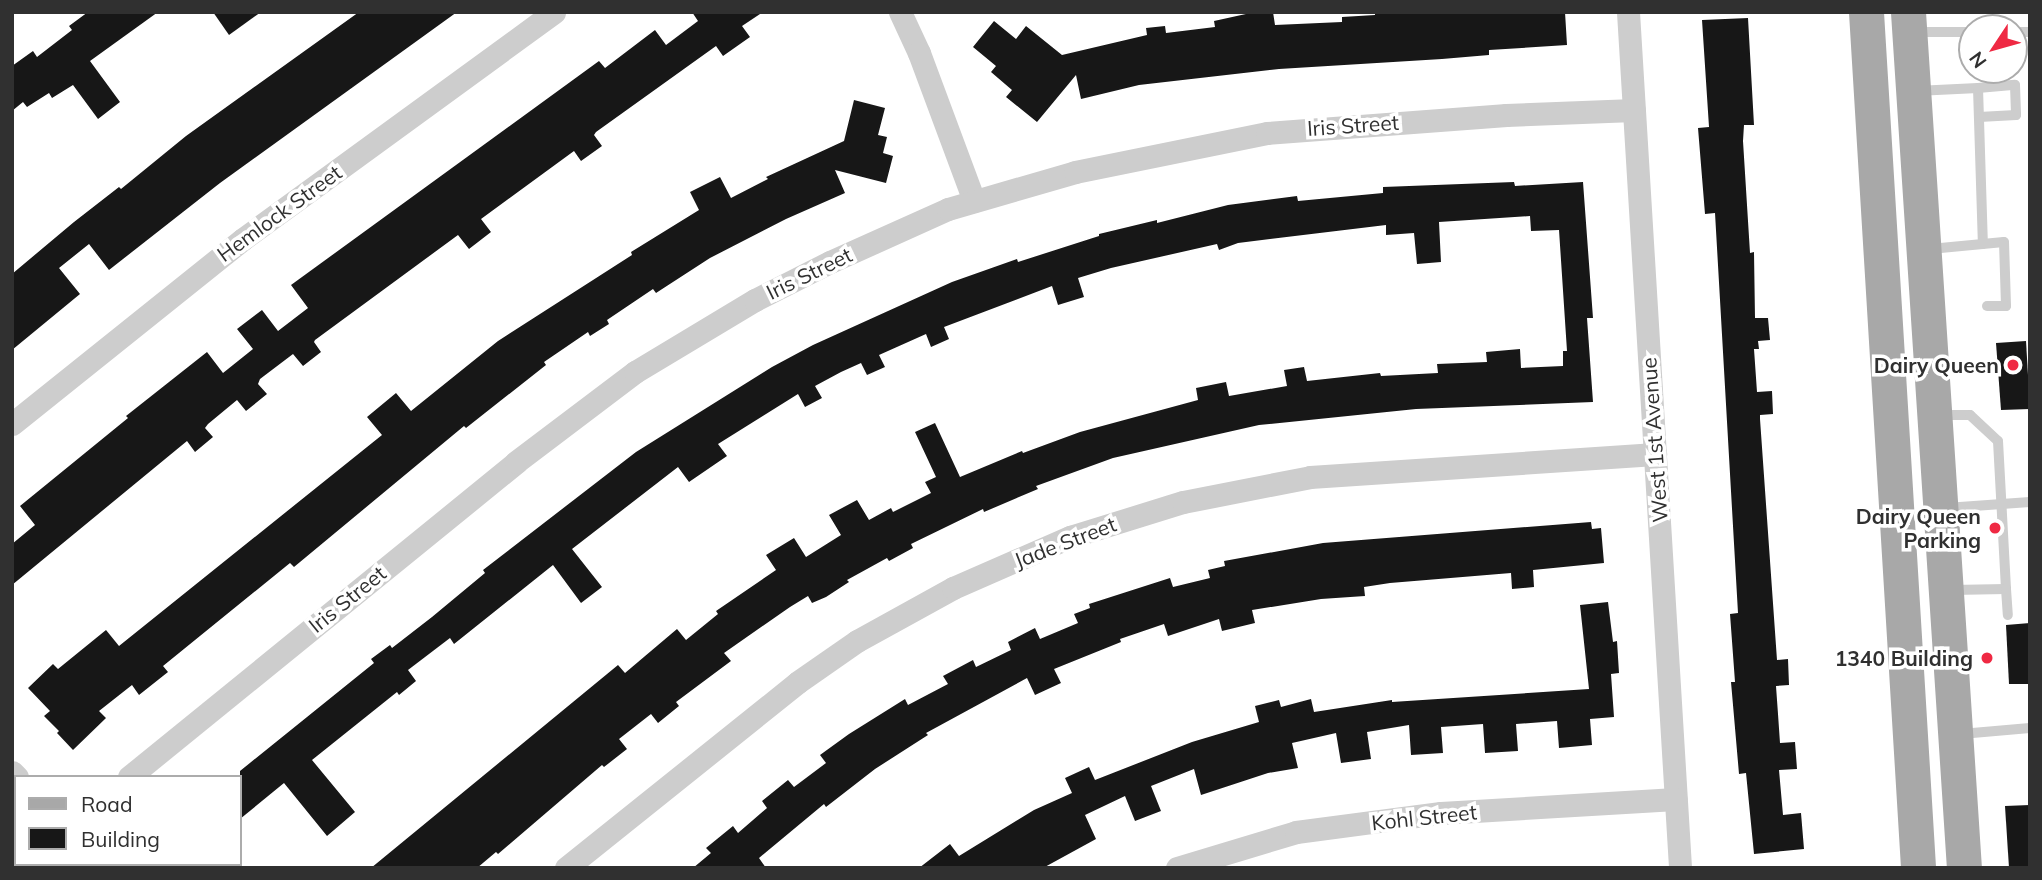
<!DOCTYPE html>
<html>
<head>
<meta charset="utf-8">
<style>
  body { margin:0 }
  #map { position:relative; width:2042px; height:880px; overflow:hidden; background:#fff; font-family:Mulish,sans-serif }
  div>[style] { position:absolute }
  .building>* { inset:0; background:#171717 }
  .service>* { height:10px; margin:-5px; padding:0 5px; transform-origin:5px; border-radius:5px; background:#cdcdcd }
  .minor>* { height:23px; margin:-11.5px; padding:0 11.5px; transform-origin:11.5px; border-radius:11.5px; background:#cdcdcd }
  .primary>* { height:35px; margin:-17.5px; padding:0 17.5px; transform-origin:17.5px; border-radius:17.5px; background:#a8a8a8 }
  .dots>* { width:19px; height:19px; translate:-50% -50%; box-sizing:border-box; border:4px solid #fff; border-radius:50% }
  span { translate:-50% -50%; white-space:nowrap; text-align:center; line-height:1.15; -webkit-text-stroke:7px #fff; paint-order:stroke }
  .street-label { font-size:21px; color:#303030 }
  .poi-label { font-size:21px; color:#303030; font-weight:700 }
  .right { translate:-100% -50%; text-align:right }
  .frame { position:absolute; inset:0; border:14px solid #303030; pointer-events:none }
  .legend { position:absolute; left:14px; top:775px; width:228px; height:91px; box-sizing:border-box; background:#fff; border:2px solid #acacac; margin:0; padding:9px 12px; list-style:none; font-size:21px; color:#303030 }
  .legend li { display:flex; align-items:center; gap:14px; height:35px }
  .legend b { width:35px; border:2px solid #acacac }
  .north { position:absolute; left:1958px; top:14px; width:70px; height:70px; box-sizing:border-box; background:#fff; border:2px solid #acacac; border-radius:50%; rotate:234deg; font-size:19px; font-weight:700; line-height:28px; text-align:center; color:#303030 }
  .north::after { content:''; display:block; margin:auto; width:24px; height:32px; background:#ef2943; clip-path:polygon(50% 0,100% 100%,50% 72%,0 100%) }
</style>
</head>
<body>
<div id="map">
  <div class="building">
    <i style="clip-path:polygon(88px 12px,158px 12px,90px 61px,120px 102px,98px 119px,73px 85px,52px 98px,49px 93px,27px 107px,23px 102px,12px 111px,12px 66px,33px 51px,37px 57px,72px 30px,69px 26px)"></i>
    <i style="clip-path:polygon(213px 12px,261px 12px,229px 35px)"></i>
    <i style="clip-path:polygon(359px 12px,457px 12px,220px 183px,109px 270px,89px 244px,59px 268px,80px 294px,12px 350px,12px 274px,74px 222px,119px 187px,121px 189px,186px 136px)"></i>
    <i style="clip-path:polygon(692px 12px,763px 12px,742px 26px,750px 37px,723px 56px,716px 46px,596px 132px,594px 135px,602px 146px,581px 161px,574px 151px,481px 219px,491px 232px,469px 249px,458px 235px,315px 340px,314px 342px,321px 352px,303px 366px,293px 354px,260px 379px,258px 384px,267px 394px,246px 411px,237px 400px,208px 424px,205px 428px,213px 437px,195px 452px,187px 441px,12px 585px,12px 544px,35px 525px,20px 506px,128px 418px,126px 416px,207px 352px,223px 373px,253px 349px,237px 329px,262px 310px,278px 331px,308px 308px,291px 285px,599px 61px,605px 68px,655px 30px,666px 45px,698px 21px)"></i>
    <i style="clip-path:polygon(1255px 12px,1273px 12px,1275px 25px,1342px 22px,1342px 17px,1375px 15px,1375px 12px,1565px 12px,1567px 45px,1489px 50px,1489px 55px,1442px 59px,1279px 69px,1139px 85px,1081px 99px,1076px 75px,1037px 122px,1006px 97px,1012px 90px,991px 72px,996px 66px,973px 47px,994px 21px,1016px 39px,1026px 26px,1062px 55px,1147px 35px,1146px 28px,1165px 26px,1166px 33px,1215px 27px,1214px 21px)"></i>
    <i style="clip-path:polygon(1748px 18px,1754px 125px,1744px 125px,1743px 141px,1750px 253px,1754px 252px,1755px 318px,1768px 318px,1770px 340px,1758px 341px,1759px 349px,1754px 349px,1757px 392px,1772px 391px,1773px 414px,1760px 415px,1760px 419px,1777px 660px,1788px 659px,1789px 685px,1776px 686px,1778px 714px,1780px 743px,1795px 742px,1797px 769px,1779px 770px,1783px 815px,1801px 813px,1804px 849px,1754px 854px,1746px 773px,1739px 774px,1731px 682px,1735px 682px,1730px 614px,1738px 613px,1715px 213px,1705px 214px,1698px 128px,1709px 127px,1702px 20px)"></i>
    <i style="clip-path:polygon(854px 100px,885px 108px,878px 135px,887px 137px,883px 153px,893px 156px,886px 183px,835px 170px,845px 193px,786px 219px,710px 258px,656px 293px,653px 289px,607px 320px,609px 324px,590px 336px,588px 332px,544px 362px,546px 365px,466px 428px,464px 426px,294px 567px,290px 563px,163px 666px,168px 672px,139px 695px,132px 685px,99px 711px,106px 718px,73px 750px,57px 733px,59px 731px,44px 716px,50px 711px,28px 688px,53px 664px,58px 669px,106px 630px,119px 646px,382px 435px,367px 417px,396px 393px,411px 411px,498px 341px,632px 255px,631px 252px,699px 210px,690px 192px,720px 177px,731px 198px,768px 179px,766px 177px,844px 141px)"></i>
    <i style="clip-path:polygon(1514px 182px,1515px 186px,1583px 182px,1593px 318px,1587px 318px,1593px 402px,1416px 409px,1259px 425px,1113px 458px,1036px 486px,1038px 489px,984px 512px,983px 509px,911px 544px,913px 548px,889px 561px,887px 558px,847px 580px,849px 582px,826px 597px,812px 603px,808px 596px,790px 607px,724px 653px,731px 661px,676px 702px,679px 706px,658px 723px,651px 714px,619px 739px,627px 749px,604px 767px,602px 765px,498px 854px,496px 852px,477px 868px,371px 868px,618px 665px,625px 673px,677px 629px,686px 640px,718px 614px,716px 611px,776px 570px,766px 555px,794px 538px,806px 557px,841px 535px,829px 515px,857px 500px,869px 520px,891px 508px,893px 512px,931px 493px,925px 482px,936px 477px,915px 432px,935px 423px,960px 477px,1022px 451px,1023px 453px,1080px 432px,1198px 400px,1196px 388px,1226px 382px,1229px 396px,1287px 386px,1284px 370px,1304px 367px,1307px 381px,1380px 373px,1381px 376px,1438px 373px,1437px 364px,1487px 362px,1486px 352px,1520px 349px,1521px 368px,1563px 366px,1563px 351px,1567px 351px,1559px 230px,1531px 231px,1530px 216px,1439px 222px,1441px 262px,1417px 264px,1414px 233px,1386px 235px,1386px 225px,1238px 243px,1219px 250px,1217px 244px,1111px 268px,1078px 278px,1084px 297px,1058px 305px,1052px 286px,944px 327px,949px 339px,931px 347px,926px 334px,879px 355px,885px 367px,867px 375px,861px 363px,841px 372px,815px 386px,822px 398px,805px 407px,798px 394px,718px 444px,727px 456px,689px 482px,678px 467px,572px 549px,602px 587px,581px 603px,553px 565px,454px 644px,450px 638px,408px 670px,416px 681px,399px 695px,397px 692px,312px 760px,355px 812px,327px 836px,284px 783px,240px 819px,240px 771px,374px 663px,371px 659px,390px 645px,392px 648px,432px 617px,485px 573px,483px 570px,636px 452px,772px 367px,813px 345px,952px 282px,1017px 259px,1018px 262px,1099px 236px,1099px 234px,1157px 220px,1157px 223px,1228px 205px,1297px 196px,1298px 201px,1383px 193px,1383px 187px)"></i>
    <i style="clip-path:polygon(2026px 341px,2030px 409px,2001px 410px,1996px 343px)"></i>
    <i style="clip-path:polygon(1591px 522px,1592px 529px,1601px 528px,1604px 563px,1533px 570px,1534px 587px,1512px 589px,1511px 573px,1390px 583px,1364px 587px,1365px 596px,1321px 599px,1252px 610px,1255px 623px,1222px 631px,1219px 619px,1168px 636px,1164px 624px,1120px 639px,1121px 642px,1054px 669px,1061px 683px,1035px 695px,1027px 678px,926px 733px,928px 735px,875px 769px,826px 807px,824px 804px,759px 858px,766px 868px,693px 868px,711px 853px,706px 848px,733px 826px,738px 833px,767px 808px,762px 801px,788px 780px,794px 787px,826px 763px,820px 755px,849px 734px,905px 699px,908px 705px,948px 684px,943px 676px,973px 660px,976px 667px,1011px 650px,1008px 642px,1035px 628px,1040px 639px,1078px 623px,1074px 614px,1090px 608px,1089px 604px,1170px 578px,1173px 587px,1210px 578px,1208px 570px,1225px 566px,1224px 561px,1323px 543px)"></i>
    <i style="clip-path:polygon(1608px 602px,1613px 642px,1617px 641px,1619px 673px,1611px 674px,1614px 717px,1590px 719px,1592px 745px,1559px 748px,1557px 721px,1516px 724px,1518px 751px,1485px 753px,1483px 724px,1441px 727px,1443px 753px,1411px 755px,1409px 725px,1367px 732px,1371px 759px,1341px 763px,1336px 733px,1292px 743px,1298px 768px,1268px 773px,1201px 795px,1194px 769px,1151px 786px,1161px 811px,1135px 821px,1125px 796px,1085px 815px,1096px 839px,1043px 868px,919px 868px,950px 844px,959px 856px,1034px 810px,1072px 793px,1065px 778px,1089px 767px,1095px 780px,1192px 742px,1259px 722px,1255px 706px,1279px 700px,1281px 707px,1311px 699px,1314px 712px,1392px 700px,1392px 702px,1589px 689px,1580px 605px)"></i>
    <i style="clip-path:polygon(2030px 623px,2030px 684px,2009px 684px,2006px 625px)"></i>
    <i style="clip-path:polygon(2030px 805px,2030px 868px,2009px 868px,2005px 806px)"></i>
  </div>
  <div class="service">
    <i style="left:1915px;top:32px;width:57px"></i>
    <i style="left:2014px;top:32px;width:16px"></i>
    <i style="left:1978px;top:88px;width:37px;rotate:-5deg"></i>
    <i style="left:2015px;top:85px;width:30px;rotate:88deg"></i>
    <i style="left:2016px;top:115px;width:37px;rotate:177deg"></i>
    <i style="left:1916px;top:91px;width:62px;rotate:-2.8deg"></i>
    <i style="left:1978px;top:88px;width:156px;rotate:88.2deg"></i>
    <i style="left:1930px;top:249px;width:74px;rotate:-5.4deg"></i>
    <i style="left:2004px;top:242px;width:64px;rotate:88.2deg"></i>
    <i style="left:2006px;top:306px;width:19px;rotate:180deg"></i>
    <i style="left:1940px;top:415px;width:30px"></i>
    <i style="left:1970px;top:415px;width:38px;rotate:43deg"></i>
    <i style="left:1998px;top:441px;width:148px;rotate:86.9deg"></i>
    <i style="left:2006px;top:589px;width:54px;rotate:178.9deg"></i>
    <i style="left:1946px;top:508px;width:84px;rotate:-4.1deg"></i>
    <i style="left:2006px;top:589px;width:26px;rotate:86deg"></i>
    <i style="left:1961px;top:734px;width:69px;rotate:-5deg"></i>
  </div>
  <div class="minor">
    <i style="left:900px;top:12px;width:45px;rotate:65.1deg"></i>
    <i style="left:919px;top:53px;width:158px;rotate:69.6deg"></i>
    <i style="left:1628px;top:12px;width:858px;rotate:86.52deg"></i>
    <i style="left:12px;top:424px;width:296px;rotate:-38.7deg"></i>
    <i style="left:243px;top:239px;width:385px;rotate:-36.1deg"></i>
    <i style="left:12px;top:772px;width:7px;rotate:45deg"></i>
    <i style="left:129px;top:777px;width:499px;rotate:-39.1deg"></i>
    <i style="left:516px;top:462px;width:149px;rotate:-37.1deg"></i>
    <i style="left:635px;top:372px;width:140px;rotate:-31deg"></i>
    <i style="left:755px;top:300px;width:84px;rotate:-26.9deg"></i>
    <i style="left:830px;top:262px;width:129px;rotate:-24.2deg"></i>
    <i style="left:948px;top:209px;width:132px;rotate:-16.2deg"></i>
    <i style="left:1075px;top:172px;width:196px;rotate:-11.5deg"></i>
    <i style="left:1267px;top:133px;width:240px;rotate:-4.3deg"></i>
    <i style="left:1506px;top:115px;width:128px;rotate:-2.2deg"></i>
    <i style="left:102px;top:864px;width:6px;rotate:45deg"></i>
    <i style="left:17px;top:868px;width:6px;rotate:-45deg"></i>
    <i style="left:566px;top:868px;width:297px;rotate:-38.7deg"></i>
    <i style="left:798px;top:682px;width:72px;rotate:-34.8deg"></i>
    <i style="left:857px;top:641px;width:110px;rotate:-28.9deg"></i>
    <i style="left:953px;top:588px;width:128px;rotate:-23.6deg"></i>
    <i style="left:1070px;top:537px;width:118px;rotate:-17.2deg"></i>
    <i style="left:1183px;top:502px;width:129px;rotate:-11.1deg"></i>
    <i style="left:1310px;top:477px;width:346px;rotate:-3.8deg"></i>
    <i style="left:1177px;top:868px;width:124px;rotate:-16.8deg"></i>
    <i style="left:1296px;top:832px;width:146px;rotate:-7.5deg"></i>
    <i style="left:1441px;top:813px;width:235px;rotate:-3.4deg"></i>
  </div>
  <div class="primary">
    <i style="left:1866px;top:12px;width:858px;rotate:86.52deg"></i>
    <i style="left:1908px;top:12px;width:858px;rotate:86.26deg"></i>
  </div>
  <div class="dots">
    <i style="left:2013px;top:365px;background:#ef2943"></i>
    <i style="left:1995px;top:528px;background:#ef2943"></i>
    <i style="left:1987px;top:658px;background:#ef2943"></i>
  </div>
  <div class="street-label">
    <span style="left:1353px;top:125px;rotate:-4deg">Iris Street</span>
    <span style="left:279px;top:213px;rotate:-36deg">Hemlock Street</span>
    <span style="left:809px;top:273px;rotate:-26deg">Iris Street</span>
    <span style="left:1654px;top:440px;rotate:-94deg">West 1st Avenue</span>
    <span style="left:1065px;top:542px;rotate:-21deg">Jade Street</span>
    <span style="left:347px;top:599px;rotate:-39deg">Iris Street</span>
    <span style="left:1424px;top:817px;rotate:-6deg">Kohl Street</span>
  </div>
  <div class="poi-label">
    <span class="right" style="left:1999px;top:365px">Dairy Queen</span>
    <span class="right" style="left:1981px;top:528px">Dairy Queen<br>Parking</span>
    <span class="right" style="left:1973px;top:658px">1340 Building</span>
  </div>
  <div class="frame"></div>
  <ul class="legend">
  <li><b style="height:9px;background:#a8a8a8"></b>Road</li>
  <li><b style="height:19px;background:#171717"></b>Building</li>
  </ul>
  <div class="north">N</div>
</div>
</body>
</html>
